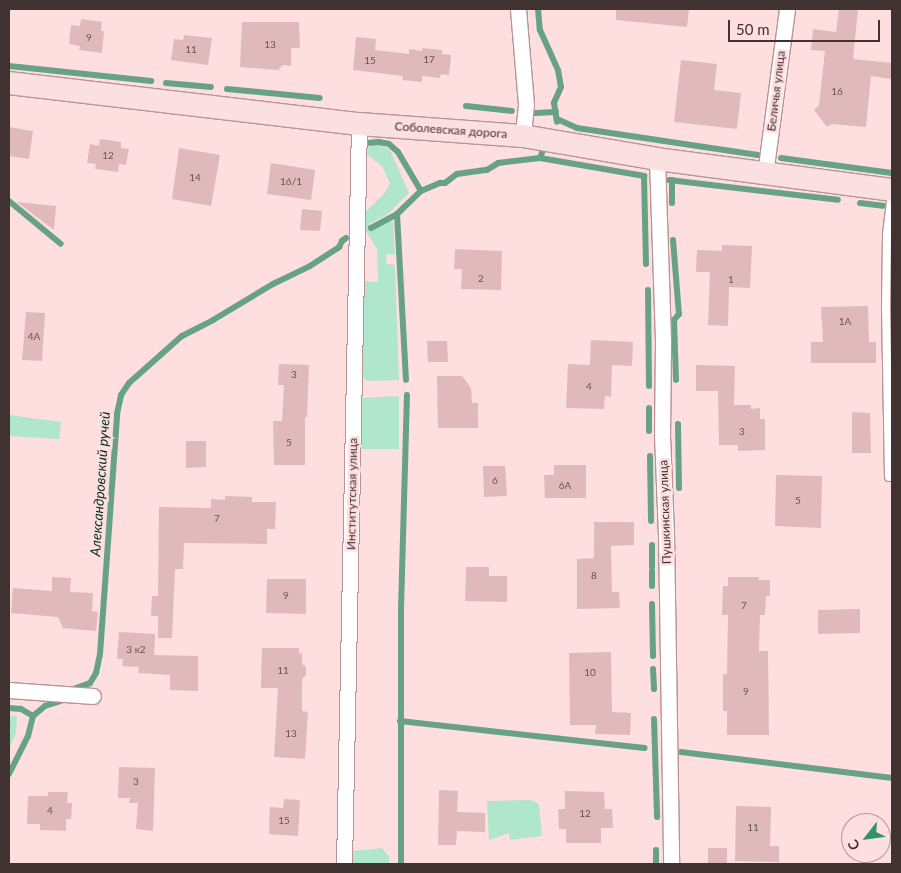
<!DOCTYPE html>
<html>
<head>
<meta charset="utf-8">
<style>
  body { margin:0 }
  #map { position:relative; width:901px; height:873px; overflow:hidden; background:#fedede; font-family:Lato,sans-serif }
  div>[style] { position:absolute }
  .green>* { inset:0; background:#b0e6cb }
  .stream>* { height:6px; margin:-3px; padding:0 3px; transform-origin:3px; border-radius:3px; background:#67a286 }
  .building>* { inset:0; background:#e0baba }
  .roads { filter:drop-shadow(1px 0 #b89494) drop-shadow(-1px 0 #b89494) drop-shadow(0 1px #b89494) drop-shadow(0 -1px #b89494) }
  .lane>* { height:8px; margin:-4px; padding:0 4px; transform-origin:4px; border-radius:4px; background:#fff }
  .street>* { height:15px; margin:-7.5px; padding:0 7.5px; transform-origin:7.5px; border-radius:7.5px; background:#fff }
  .secondary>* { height:22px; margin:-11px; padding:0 11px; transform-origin:11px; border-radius:11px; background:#fbe0e1 }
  span { translate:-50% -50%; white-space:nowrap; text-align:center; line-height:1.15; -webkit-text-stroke:5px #fedede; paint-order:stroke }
  .number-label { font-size:10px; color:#695454 }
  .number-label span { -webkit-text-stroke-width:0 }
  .street-label { font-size:12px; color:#413232 }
  .water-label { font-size:14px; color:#003220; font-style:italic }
  .frame { position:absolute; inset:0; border:10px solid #413232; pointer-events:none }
  .north { position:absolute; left:841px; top:813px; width:50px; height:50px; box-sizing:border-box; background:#fedede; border:1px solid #b29999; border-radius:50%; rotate:240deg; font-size:14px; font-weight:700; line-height:20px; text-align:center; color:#413232 }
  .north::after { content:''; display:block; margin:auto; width:18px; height:22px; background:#31916a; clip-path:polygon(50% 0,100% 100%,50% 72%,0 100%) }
  .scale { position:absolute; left:728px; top:20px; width:152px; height:22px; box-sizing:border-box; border:2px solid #413232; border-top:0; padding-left:6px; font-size:15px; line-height:18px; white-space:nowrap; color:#413232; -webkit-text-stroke:4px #fedede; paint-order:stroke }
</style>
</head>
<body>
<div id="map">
  <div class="green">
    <i style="clip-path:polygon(375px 144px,382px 145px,390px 150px,409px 193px,388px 214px,369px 224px,373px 231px,387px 218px,393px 221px,395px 255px,387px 254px,386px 264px,395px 265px,399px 380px,367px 381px,360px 374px,364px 281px,378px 282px,377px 249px,364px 228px,365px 212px,384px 194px,390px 183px,382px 166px,366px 154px,369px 147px)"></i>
    <i style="clip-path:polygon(399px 396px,399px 449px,359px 449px,359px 398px)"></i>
    <i style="clip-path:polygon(9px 415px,61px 422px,59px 439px,9px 436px)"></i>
    <i style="clip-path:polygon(9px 716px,17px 716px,16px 733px,9px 749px)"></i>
    <i style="clip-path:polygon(531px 800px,539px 804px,542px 836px,510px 840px,509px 833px,489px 840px,487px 801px)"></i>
    <i style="clip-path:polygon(382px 848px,389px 857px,389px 864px,350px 864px,349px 855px,353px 851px)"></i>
  </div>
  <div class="stream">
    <i style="left:538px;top:9px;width:21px;rotate:85deg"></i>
    <i style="left:540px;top:30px;width:44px;rotate:65.8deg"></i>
    <i style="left:558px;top:70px;width:17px;rotate:80deg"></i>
    <i style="left:561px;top:87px;width:17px;rotate:114deg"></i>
    <i style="left:554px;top:103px;width:19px;rotate:81deg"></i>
    <i style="left:9px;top:66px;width:143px;rotate:6deg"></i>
    <i style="left:166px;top:83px;width:45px;rotate:5.1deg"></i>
    <i style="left:227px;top:89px;width:93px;rotate:5.5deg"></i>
    <i style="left:466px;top:106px;width:46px;rotate:6.2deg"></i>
    <i style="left:535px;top:113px;width:21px;rotate:-3deg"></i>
    <i style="left:557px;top:119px;width:22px;rotate:24deg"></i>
    <i style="left:577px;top:128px;width:183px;rotate:8.5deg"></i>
    <i style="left:367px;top:143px;width:12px;rotate:-5deg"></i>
    <i style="left:379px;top:142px;width:10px;rotate:11deg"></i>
    <i style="left:389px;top:144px;width:12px;rotate:42deg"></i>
    <i style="left:398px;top:152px;width:45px;rotate:59.5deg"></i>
    <i style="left:540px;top:158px;width:106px;rotate:9.8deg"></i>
    <i style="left:644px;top:176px;width:88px;rotate:88.7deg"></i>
    <i style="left:781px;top:158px;width:112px;rotate:7.7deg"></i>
    <i style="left:669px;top:180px;width:170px;rotate:6.7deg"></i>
    <i style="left:672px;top:180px;width:23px;rotate:90deg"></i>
    <i style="left:9px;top:201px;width:67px;rotate:39.6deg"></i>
    <i style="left:860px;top:203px;width:23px;rotate:7deg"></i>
    <i style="left:397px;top:214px;width:166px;rotate:86.9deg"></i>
    <i style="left:371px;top:228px;width:30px;rotate:-28deg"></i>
    <i style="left:397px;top:214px;width:33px;rotate:-44deg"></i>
    <i style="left:421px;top:191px;width:21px;rotate:-23deg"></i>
    <i style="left:440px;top:183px;width:5px"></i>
    <i style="left:445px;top:183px;width:15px;rotate:-37deg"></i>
    <i style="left:457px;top:174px;width:30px;rotate:-8deg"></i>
    <i style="left:487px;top:170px;width:13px;rotate:-32deg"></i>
    <i style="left:498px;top:163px;width:42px;rotate:-6.8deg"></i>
    <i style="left:540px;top:158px;width:9px;rotate:-69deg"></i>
    <i style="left:673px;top:240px;width:74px;rotate:85.4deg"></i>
    <i style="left:679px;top:314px;width:8px;rotate:130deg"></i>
    <i style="left:674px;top:320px;width:60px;rotate:88.1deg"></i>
    <i style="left:648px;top:290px;width:96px;rotate:89.4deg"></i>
    <i style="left:649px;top:408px;width:23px;rotate:90deg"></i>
    <i style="left:678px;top:424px;width:64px;rotate:89.1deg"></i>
    <i style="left:650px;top:456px;width:65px;rotate:89.1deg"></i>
    <i style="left:652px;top:567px;width:22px;rotate:-90deg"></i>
    <i style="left:652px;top:571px;width:15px;rotate:90deg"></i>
    <i style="left:652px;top:604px;width:52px;rotate:88.9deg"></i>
    <i style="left:653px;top:669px;width:20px;rotate:87deg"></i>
    <i style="left:73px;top:689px;width:18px;rotate:-19deg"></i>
    <i style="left:90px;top:683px;width:12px;rotate:-59deg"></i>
    <i style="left:96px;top:673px;width:19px;rotate:-78deg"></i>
    <i style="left:100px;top:654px;width:241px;rotate:-85.9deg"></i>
    <i style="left:117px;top:414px;width:19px;rotate:-78deg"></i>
    <i style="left:121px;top:395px;width:14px;rotate:-56deg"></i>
    <i style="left:129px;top:383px;width:71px;rotate:-41.6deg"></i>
    <i style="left:182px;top:336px;width:35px;rotate:-27deg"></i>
    <i style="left:213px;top:320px;width:70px;rotate:-31deg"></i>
    <i style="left:273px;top:284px;width:41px;rotate:-25.9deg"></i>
    <i style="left:310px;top:266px;width:35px;rotate:-33deg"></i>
    <i style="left:339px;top:247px;width:7px;rotate:-63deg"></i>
    <i style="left:342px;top:241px;width:5px;rotate:-37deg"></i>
    <i style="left:9px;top:708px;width:12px;rotate:5deg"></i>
    <i style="left:21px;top:709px;width:14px;rotate:30deg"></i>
    <i style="left:654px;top:719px;width:98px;rotate:88.2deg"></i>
    <i style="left:400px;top:721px;width:246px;rotate:6.3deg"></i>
    <i style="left:681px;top:752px;width:213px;rotate:7deg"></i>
    <i style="left:9px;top:774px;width:42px;rotate:-63.4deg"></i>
    <i style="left:28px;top:736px;width:21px;rotate:-76deg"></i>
    <i style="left:33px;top:716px;width:16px;rotate:-40deg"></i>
    <i style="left:45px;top:706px;width:19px;rotate:-18deg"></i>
    <i style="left:656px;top:850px;width:14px;rotate:90deg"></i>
    <i style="left:401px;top:864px;width:255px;rotate:-90deg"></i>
    <i style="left:401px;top:609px;width:214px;rotate:-88.4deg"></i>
  </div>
  <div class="building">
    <i style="clip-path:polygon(616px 9px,689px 9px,687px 27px,616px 20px)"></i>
    <i style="clip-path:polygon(839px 9px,858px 9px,853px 59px,892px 63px,892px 79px,871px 76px,866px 127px,831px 124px,827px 127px,814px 110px,819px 105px,825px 51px,811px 50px,813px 29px,836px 32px)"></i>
    <i style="clip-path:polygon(81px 19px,102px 22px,101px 31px,104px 31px,102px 53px,79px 50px,80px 46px,69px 44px,71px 25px,80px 26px)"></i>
    <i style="clip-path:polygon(242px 22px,299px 22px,300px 48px,291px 48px,291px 66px,283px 65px,278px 70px,240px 67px)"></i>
    <i style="clip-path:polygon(184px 35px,212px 38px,208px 65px,171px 60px,174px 39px,183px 40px)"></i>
    <i style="clip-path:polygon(356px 37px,376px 39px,375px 50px,409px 54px,409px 49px,422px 51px,422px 48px,442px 50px,442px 54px,451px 55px,449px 75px,441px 74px,440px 78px,422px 76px,422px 82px,402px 80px,403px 76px,353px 70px)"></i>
    <i style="clip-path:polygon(681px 60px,717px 64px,714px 90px,741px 93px,737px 129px,674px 122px)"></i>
    <i style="clip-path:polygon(9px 127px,33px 131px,29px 159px,9px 156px)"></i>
    <i style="clip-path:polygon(100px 139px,121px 142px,121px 148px,129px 149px,126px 165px,119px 164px,118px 172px,95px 169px,96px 164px,87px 163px,90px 144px,99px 146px)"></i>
    <i style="clip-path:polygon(179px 148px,220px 155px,211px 206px,172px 199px)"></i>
    <i style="clip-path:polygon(271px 163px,315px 170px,311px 200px,267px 194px)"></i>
    <i style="clip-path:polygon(17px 202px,56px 206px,54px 230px)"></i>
    <i style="clip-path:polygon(302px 209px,322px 211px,320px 231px,300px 230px)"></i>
    <i style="clip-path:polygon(722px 245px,752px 246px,750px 288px,729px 287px,728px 326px,708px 325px,710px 272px,696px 272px,697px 250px,722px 251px)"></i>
    <i style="clip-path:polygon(455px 249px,502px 251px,501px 290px,461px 289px,462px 269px,454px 269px)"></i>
    <i style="clip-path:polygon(868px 306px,869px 342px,876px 342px,876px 363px,811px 363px,811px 342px,823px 342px,821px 307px)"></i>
    <i style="clip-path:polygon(26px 312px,45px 313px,42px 361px,22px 360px)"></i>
    <i style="clip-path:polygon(591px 340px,633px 342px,632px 366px,612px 365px,611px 397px,605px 396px,604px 409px,566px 408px,568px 364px,590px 365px)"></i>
    <i style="clip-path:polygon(427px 341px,447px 341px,448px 362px,428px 362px)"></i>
    <i style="clip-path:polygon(279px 364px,309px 365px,307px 417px,305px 417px,305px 465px,274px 465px,273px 421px,282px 421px,284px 385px,278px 385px)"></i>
    <i style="clip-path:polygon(696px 365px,735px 366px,734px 405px,751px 405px,751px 409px,760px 408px,760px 419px,765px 419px,765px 450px,738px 451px,738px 445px,719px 445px,718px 391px,696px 391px)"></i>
    <i style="clip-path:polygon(437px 376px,462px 376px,471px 388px,472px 403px,478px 403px,478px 428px,438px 428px)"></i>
    <i style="clip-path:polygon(852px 412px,870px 413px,871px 453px,852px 453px)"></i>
    <i style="clip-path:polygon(186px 441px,206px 441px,206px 467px,186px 468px)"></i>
    <i style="clip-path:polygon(554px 465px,586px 465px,586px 498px,545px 498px,544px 475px,554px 475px)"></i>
    <i style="clip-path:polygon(483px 466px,505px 466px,507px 496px,484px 497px)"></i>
    <i style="clip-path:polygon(776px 475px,822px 476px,821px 528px,775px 526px)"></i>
    <i style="clip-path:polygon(225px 496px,252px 497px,252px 502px,276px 502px,275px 529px,267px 529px,267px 544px,184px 543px,183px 569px,175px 569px,172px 638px,158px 638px,158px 616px,151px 616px,152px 596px,158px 596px,159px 507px,211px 508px,211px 499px,225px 500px)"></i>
    <i style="clip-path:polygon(594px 522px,634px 522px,634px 545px,611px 546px,612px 592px,619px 592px,620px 608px,577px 609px,577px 559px,594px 558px)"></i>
    <i style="clip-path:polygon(466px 567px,489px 567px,489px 576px,507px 576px,507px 602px,465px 601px)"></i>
    <i style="clip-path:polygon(52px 577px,71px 578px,70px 592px,93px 593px,92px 611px,98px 612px,96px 631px,63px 628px,58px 617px,11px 613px,13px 588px,52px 591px)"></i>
    <i style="clip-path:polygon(728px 577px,759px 577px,759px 580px,770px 580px,770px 596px,766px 596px,765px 615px,760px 615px,759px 651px,768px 651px,769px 735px,727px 735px,727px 711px,723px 711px,723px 674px,727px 674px,728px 615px,722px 615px,723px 586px,728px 586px)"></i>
    <i style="clip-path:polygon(267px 579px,306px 579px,306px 614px,266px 613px)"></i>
    <i style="clip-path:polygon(860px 609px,860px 633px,818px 634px,818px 610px)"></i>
    <i style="clip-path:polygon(119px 632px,155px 634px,154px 655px,198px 656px,198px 691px,170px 690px,170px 675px,138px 673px,139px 667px,122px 666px,123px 659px,117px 659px)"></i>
    <i style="clip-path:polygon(262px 648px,299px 648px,299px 654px,302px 653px,302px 664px,306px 667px,306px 675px,302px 679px,302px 711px,308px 712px,305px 759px,274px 757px,278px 688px,261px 688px)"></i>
    <i style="clip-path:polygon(611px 652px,612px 712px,631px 713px,630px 735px,595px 734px,596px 725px,570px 725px,569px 653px)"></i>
    <i style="clip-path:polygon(119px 767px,155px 768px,153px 831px,136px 829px,138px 803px,129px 803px,130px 798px,118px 798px)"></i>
    <i style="clip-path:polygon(439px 790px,458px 791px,457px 812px,485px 813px,485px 832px,457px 831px,456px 845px,438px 845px)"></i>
    <i style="clip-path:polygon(565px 791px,604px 792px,605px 809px,612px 809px,613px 828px,601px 828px,601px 843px,566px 843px,566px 829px,559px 829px,558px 809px,565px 809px)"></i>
    <i style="clip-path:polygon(48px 792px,68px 792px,67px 803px,72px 803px,71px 819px,66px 819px,66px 831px,40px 830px,40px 824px,27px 824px,28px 796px,48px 796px)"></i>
    <i style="clip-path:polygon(284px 799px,300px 800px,298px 836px,269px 834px,270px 807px,283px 808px)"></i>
    <i style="clip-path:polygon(736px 806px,771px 807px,770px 846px,779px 846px,779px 862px,735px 861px)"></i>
    <i style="clip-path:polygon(708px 848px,727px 848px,727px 864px,708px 864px)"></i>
  </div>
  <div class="roads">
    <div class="lane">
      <i style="left:889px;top:477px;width:169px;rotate:-91deg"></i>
      <i style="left:886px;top:308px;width:74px;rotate:-89.2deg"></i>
      <i style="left:887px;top:234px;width:40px;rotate:-82.9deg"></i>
    </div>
    <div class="street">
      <i style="left:518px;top:9px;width:96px;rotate:85.2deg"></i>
      <i style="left:526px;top:105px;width:31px;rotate:96deg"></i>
      <i style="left:657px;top:159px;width:184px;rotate:88.1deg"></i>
      <i style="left:663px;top:343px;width:92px;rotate:90.6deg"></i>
      <i style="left:662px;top:435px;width:98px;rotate:87.7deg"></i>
      <i style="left:666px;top:533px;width:331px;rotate:89.1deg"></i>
      <i style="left:765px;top:174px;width:166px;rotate:-82.4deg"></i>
      <i style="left:9px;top:690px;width:84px;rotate:4.1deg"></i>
      <i style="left:344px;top:864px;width:740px;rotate:-88.84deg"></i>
    </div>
    <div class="secondary">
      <i style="left:9px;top:83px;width:352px;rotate:6.7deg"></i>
      <i style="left:359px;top:124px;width:164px;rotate:4.2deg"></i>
      <i style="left:523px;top:136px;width:136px;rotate:9.7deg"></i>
      <i style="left:657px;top:159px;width:237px;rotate:7.5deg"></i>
    </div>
  </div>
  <div class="number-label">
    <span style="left:89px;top:38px">9</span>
    <span style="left:270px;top:45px">13</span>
    <span style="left:191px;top:50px">11</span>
    <span style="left:429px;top:60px">17</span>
    <span style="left:370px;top:61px">15</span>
    <span style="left:837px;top:92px">16</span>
    <span style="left:108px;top:156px">12</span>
    <span style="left:195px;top:178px">14</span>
    <span style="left:291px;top:182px">16/1</span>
    <span style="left:481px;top:279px">2</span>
    <span style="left:731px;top:280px">1</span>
    <span style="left:845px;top:322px">1А</span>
    <span style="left:34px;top:337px">4А</span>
    <span style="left:294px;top:375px">3</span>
    <span style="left:589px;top:387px">4</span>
    <span style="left:742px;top:432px">3</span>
    <span style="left:289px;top:443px">5</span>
    <span style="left:495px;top:481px">6</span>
    <span style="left:565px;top:486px">6А</span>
    <span style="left:798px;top:501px">5</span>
    <span style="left:217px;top:519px">7</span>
    <span style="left:594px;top:576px">8</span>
    <span style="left:286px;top:596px">9</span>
    <span style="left:744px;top:606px">7</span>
    <span style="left:136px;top:650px">3 к2</span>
    <span style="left:283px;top:671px">11</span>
    <span style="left:590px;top:673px">10</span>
    <span style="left:746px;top:692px">9</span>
    <span style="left:291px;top:734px">13</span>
    <span style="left:136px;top:782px">3</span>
    <span style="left:50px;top:811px">4</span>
    <span style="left:585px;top:814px">12</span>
    <span style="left:284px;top:821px">15</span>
    <span style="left:753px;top:828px">11</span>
  </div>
  <div class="street-label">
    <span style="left:776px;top:91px;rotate:-83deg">Беличья улица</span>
    <span style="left:451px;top:130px;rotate:4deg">Соболевская дорога</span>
    <span style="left:352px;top:494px;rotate:-89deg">Институтская улица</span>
    <span style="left:665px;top:512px;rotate:-92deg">Пушкинская улица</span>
  </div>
  <div class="water-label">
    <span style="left:100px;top:484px;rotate:-86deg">Александровский ручей</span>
  </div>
  <div class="frame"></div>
  <div class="north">С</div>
  <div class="scale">50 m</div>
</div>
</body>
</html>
